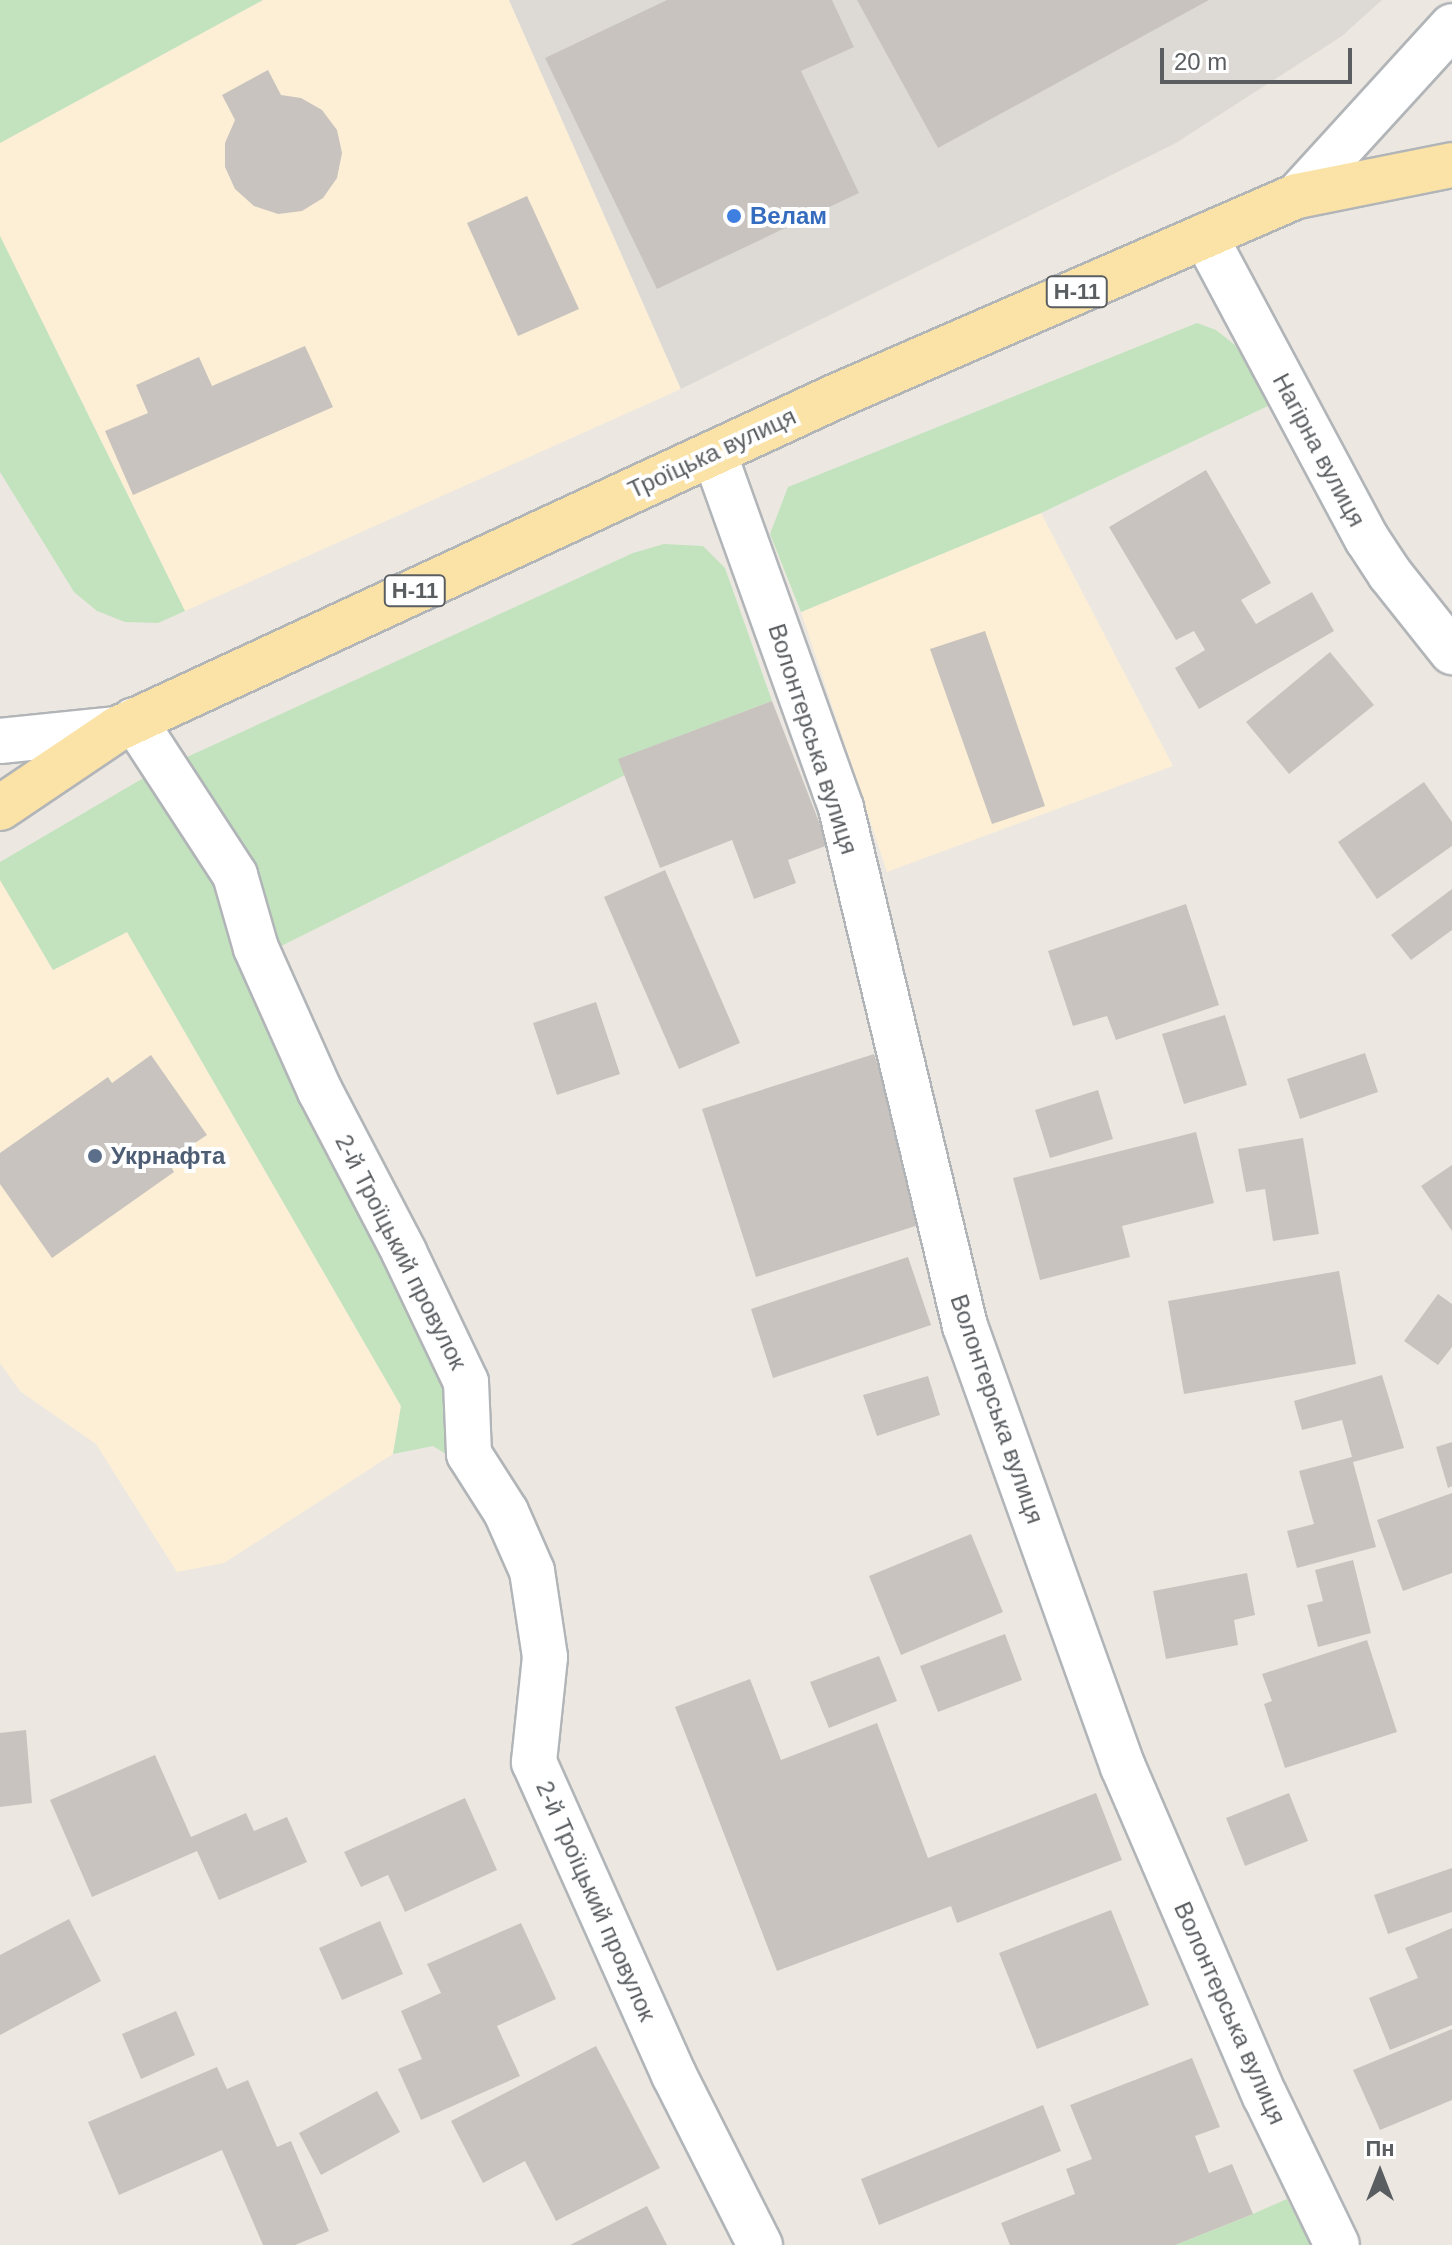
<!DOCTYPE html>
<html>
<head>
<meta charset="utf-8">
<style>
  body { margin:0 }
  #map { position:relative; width:1452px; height:2245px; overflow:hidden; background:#ece8e1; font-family:Helvetica,sans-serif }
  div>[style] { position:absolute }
  .commercial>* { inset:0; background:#fcefd6 }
  .industrial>* { inset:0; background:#dddad5 }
  .green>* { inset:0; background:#c2e3be }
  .building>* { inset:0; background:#c8c3be }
  .roads { filter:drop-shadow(2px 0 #b2b5b8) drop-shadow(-2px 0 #b2b5b8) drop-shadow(0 2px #b2b5b8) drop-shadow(0 -2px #b2b5b8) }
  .street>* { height:44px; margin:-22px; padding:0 22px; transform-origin:22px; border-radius:22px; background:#fff }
  .secondary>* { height:44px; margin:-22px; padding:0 22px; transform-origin:22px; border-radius:22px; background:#fff }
  .primary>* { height:44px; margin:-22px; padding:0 22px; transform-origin:22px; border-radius:22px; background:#fbe3a7 }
  .dots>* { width:22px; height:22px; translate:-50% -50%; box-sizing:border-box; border:4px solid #fff; border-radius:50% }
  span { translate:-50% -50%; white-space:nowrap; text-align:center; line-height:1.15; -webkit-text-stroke:8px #fff; paint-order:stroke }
  .shield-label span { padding:2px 6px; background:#fff; border:2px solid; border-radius:6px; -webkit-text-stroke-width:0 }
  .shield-label { font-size:22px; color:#5a5e61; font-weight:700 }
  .shop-label { font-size:24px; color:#366cbe; font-weight:700 }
  .left { translate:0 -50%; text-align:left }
  .street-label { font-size:24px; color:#5a5e61 }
  .service-label { font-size:24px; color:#4e5e75; font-weight:700 }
  .north { position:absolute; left:1340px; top:2133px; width:80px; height:80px; -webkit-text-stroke:6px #fff; paint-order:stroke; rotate:0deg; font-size:22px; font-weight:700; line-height:32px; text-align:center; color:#5a5e61 }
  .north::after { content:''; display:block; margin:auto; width:28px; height:36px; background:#5a5e61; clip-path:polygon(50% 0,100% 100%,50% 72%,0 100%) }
  .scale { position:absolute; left:1160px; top:48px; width:192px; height:36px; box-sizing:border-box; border:4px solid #5a5e61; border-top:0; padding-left:10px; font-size:24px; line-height:28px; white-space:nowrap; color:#5a5e61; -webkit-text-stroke:6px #fff; paint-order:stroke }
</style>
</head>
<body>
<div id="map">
  <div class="commercial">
    <i style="clip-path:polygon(263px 0,509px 0,681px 389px,185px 611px,0 236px,0 143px)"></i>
    <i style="clip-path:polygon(1041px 513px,1173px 766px,887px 872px,801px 612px)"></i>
    <i style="clip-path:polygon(0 880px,53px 970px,127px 932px,401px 1406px,393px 1454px,224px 1563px,177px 1572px,96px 1444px,21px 1392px,0 1363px)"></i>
  </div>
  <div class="industrial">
    <i style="clip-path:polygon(509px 0,1382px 0,1342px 36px,1176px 143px,681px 389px)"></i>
  </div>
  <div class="green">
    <i style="clip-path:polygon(0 0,263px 0,0 143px)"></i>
    <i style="clip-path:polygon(0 236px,185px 611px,158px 623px,125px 622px,97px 611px,74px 592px,0 472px)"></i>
    <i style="clip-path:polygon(1197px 323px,1216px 330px,1235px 345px,1270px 405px,1041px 513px,801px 612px,770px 534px,788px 487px)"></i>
    <i style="clip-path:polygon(664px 544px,703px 546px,725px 568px,772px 701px,619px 759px,625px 775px,273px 950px,176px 762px,633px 553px)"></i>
    <i style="clip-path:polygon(152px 773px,223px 881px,453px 1383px,457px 1461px,433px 1446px,393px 1454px,401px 1406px,127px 932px,53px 970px,0 880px,0 862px)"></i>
    <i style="clip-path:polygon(1287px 2199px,1311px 2245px,1175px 2245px,1253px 2214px)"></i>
  </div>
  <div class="building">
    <i style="clip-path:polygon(667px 0,832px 0,854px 47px,801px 71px,859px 193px,657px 289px,545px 58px)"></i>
    <i style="clip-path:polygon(857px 0,1209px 0,938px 148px)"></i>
    <i style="clip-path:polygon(268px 70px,281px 95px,301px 98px,322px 110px,337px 130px,342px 153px,337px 178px,323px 198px,302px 211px,278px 214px,254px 206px,235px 189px,225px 167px,225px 143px,235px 120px,222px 95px)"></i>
    <i style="clip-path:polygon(527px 196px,579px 309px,518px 336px,467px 223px)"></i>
    <i style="clip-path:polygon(305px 346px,333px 407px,133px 495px,105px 431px,148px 413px,136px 385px,199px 357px,212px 386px)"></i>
    <i style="clip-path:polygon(1206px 470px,1271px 583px,1241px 600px,1256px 624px,1312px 592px,1334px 631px,1199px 709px,1175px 668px,1205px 650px,1194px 631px,1176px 640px,1109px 527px)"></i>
    <i style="clip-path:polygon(985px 631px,1045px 806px,992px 824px,930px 649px)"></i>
    <i style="clip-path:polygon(1330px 652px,1374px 705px,1289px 774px,1246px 722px)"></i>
    <i style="clip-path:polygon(772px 701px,828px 845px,788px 860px,796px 883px,754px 899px,732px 840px,660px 868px,618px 759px)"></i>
    <i style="clip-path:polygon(1424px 782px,1452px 822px,1452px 846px,1377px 899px,1338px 842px)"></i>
    <i style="clip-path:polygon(665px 870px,740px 1043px,679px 1069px,604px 897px)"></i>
    <i style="clip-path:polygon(1452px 889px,1452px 930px,1411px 960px,1391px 935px)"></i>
    <i style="clip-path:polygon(1186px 904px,1219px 1005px,1116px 1040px,1107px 1016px,1073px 1026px,1048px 951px)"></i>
    <i style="clip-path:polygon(596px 1002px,620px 1074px,557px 1095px,533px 1023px)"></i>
    <i style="clip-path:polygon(1225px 1015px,1247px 1085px,1184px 1104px,1162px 1034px)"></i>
    <i style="clip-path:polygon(1365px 1053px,1378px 1092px,1300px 1119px,1287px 1079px)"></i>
    <i style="clip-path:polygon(874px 1054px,928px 1222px,756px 1277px,702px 1109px)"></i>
    <i style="clip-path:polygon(151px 1055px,207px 1135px,168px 1161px,174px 1172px,52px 1258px,0 1184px,0 1153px,108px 1077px,112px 1083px)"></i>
    <i style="clip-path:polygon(1098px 1090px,1113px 1139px,1050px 1158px,1035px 1110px)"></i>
    <i style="clip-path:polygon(1196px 1132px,1214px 1203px,1122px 1226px,1130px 1257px,1040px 1280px,1013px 1178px)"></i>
    <i style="clip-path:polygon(1303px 1138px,1319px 1234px,1273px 1241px,1265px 1189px,1246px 1192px,1238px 1149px)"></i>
    <i style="clip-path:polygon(1452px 1165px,1452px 1231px,1421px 1186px)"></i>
    <i style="clip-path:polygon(908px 1257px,931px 1325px,773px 1378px,751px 1309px)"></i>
    <i style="clip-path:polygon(1339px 1271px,1356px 1364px,1184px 1394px,1168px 1301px)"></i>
    <i style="clip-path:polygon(1438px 1294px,1452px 1304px,1452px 1347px,1438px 1365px,1404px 1341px)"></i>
    <i style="clip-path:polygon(1382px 1375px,1404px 1448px,1353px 1462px,1376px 1547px,1297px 1568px,1287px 1531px,1314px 1524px,1299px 1471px,1352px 1457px,1342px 1420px,1302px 1430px,1294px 1401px)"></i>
    <i style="clip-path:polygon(928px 1376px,940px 1415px,877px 1436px,863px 1395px)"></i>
    <i style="clip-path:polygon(1452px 1442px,1452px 1486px,1448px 1488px,1436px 1447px)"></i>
    <i style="clip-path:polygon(1452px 1493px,1452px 1573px,1403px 1591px,1377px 1520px)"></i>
    <i style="clip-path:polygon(971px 1534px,1003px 1612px,901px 1655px,869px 1576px)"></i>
    <i style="clip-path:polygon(1353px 1560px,1371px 1633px,1318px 1647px,1307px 1605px,1323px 1601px,1315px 1570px)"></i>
    <i style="clip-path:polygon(1247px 1573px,1255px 1615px,1234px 1620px,1238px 1645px,1166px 1659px,1153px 1591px)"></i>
    <i style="clip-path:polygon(1005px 1634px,1022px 1680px,938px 1712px,920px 1666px)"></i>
    <i style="clip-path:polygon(1367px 1640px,1397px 1732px,1285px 1768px,1264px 1704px,1272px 1701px,1262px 1674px)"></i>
    <i style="clip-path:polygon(879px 1656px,897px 1701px,829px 1728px,810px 1682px)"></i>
    <i style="clip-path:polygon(750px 1679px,781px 1760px,877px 1723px,928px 1858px,1096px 1793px,1122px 1860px,957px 1923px,951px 1906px,777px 1971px,675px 1707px)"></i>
    <i style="clip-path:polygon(26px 1730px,32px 1803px,0 1807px,0 1733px)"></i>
    <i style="clip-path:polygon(155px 1755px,191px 1837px,246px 1813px,254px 1831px,287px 1817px,307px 1862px,219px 1900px,197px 1851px,92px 1897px,50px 1800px)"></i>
    <i style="clip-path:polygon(1289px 1793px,1308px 1841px,1245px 1866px,1226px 1818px)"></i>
    <i style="clip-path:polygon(465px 1798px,497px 1870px,405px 1912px,388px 1875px,361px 1887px,344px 1852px)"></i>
    <i style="clip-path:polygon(1452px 1868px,1452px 1912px,1388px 1934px,1374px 1895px)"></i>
    <i style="clip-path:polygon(1111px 1910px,1149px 2005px,1037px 2049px,999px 1953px)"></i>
    <i style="clip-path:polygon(69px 1919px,101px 1981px,0 2035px,0 1955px)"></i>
    <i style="clip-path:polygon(380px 1921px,403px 1974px,342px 2000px,319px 1948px)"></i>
    <i style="clip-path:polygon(521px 1923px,556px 1999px,497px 2026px,520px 2076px,421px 2120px,398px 2069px,422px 2059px,401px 2011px,441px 1993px,427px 1964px)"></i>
    <i style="clip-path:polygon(1452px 1928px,1452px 2025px,1390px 2050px,1369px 1998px,1418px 1978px,1405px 1948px)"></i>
    <i style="clip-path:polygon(176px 2011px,195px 2055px,141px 2079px,122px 2034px)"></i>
    <i style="clip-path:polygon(1452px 2029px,1452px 2100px,1380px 2130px,1353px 2070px)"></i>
    <i style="clip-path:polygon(596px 2046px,660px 2168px,556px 2221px,525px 2161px,483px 2183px,451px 2121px)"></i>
    <i style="clip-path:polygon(1192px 2058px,1220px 2127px,1195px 2136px,1209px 2173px,1232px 2164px,1253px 2214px,1175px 2245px,1010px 2245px,1001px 2223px,1075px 2194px,1066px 2169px,1092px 2159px,1070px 2105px)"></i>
    <i style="clip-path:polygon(217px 2067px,227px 2089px,248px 2080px,277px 2147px,291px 2141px,329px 2231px,295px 2245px,263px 2245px,222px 2150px,119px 2195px,88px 2122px)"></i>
    <i style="clip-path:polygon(377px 2091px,400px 2132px,321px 2175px,299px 2133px)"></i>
    <i style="clip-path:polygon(1043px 2105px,1061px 2151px,879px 2225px,861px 2179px)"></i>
    <i style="clip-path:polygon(647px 2206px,667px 2245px,570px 2245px)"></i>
  </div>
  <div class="roads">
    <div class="street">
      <i style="left:1205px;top:236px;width:344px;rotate:61.9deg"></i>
      <i style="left:1367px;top:539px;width:42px;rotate:56.7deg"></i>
      <i style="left:1390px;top:574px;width:100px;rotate:51.5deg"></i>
      <i style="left:714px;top:453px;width:377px;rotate:70.3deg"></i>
      <i style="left:841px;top:808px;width:533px;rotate:76.54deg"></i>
      <i style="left:965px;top:1326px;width:468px;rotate:70.3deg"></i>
      <i style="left:1123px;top:1767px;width:358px;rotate:66.7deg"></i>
      <i style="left:1265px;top:2096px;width:165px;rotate:64.2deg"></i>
      <i style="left:134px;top:720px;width:185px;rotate:56.9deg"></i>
      <i style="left:235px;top:875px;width:76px;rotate:74deg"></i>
      <i style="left:256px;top:948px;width:157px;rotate:65.9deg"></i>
      <i style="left:320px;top:1091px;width:182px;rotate:62.4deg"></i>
      <i style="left:404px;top:1252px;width:144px;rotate:64.5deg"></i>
      <i style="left:466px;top:1382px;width:72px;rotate:87.6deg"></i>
      <i style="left:469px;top:1454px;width:69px;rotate:57.5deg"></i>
      <i style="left:506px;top:1512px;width:64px;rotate:66.2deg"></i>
      <i style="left:532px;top:1571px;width:87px;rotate:81.4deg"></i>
      <i style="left:545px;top:1657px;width:106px;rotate:96deg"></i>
      <i style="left:534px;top:1762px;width:343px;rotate:65.9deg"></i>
      <i style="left:674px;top:2075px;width:191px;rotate:63.2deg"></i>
    </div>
    <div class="secondary">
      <i style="left:1297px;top:196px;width:230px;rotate:-47.6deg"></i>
      <i style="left:0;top:741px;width:118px;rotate:-5.9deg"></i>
    </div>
    <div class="primary">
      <i style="left:0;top:808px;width:141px;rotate:-34deg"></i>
      <i style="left:117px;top:729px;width:796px;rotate:-24.83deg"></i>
      <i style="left:839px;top:395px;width:499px;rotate:-23.5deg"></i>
      <i style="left:1297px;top:196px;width:158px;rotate:-11.3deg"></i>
    </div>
  </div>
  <div class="dots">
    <i style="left:734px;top:216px;background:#3f7fe0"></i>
    <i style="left:95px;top:1156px;background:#5c6f8a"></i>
  </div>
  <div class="shield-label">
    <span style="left:1077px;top:292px">Н-11</span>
    <span style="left:415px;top:591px">Н-11</span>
  </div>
  <div class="shop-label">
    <span class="left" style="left:750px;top:216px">Велам</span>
  </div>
  <div class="street-label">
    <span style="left:1319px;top:450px;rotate:62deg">Нагірна вулиця</span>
    <span style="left:712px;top:453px;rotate:-25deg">Троїцька вулиця</span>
    <span style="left:813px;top:739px;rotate:72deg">Волонтерська вулиця</span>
    <span style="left:401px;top:1252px;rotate:63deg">2-й Троїцький провулок</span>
    <span style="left:997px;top:1409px;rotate:71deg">Волонтерська вулиця</span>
    <span style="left:596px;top:1901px;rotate:66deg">2-й Троїцький провулок</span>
    <span style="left:1230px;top:2013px;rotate:66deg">Волонтерська вулиця</span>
  </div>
  <div class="service-label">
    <span class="left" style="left:111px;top:1156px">Укрнафта</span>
  </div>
  <div class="north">Пн</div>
  <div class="scale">20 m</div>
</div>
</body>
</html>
